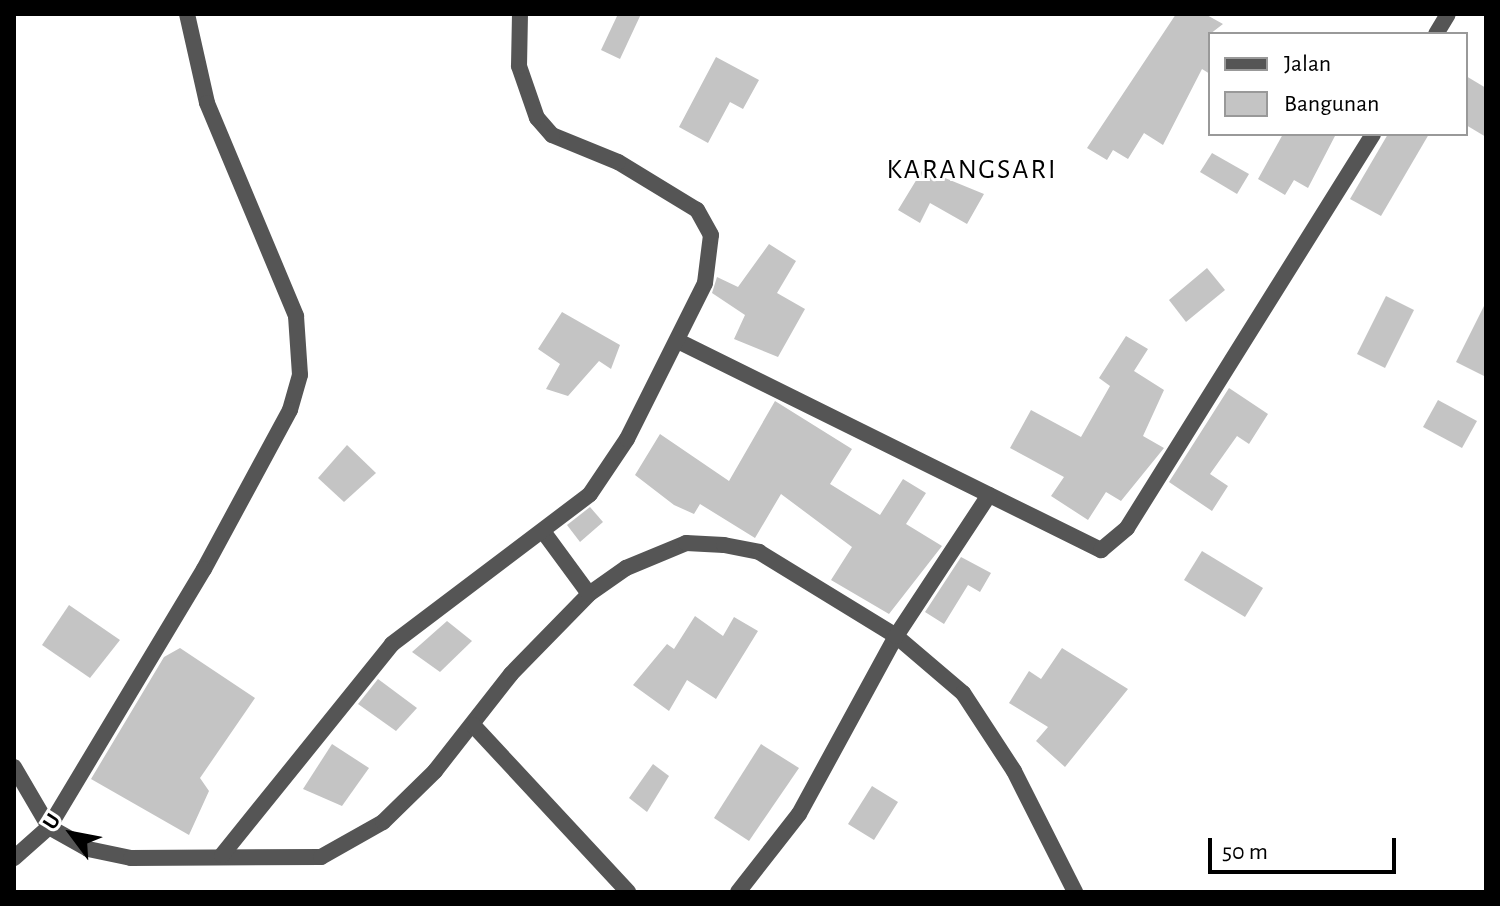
<!DOCTYPE html>
<html>
<head>
<meta charset="utf-8">
<style>
  body { margin:0 }
  #map { position:relative; width:1500px; height:906px; overflow:hidden; background:#fff; font-family:"Alegreya Sans",sans-serif }
  div>[style] { position:absolute }
  .building>* { inset:0; background:#c4c4c4 }
  .street>* { height:16px; margin:-8px; padding:0 8px; transform-origin:8px; border-radius:8px; background:#555 }
  span { translate:-50% -50%; white-space:nowrap; text-align:center; line-height:1.15; -webkit-text-stroke:6px #fff; paint-order:stroke }
  .quarter-label { font-size:28px; color:#000; letter-spacing:2px }
  .frame { position:absolute; inset:0; border:16px solid #000; pointer-events:none }
  .legend { position:absolute; left:1208px; top:32px; width:260px; height:104px; box-sizing:border-box; background:#fff; border:2px solid #999; margin:0; padding:10px 14px; list-style:none; font-size:24px; color:#000 }
  .legend li { display:flex; align-items:center; gap:16px; height:40px }
  .legend b { width:40px; border:2px solid #999 }
  .north { position:absolute; left:32px; top:794px; width:80px; height:80px; -webkit-text-stroke:6px #fff; paint-order:stroke; rotate:302deg; font-size:22px; font-weight:700; line-height:32px; text-align:center; color:#000 }
  .north::after { content:''; display:block; margin:auto; width:28px; height:36px; background:#000; clip-path:polygon(50% 0,100% 100%,50% 72%,0 100%) }
  .scale { position:absolute; left:1208px; top:838px; width:188px; height:36px; box-sizing:border-box; border:4px solid #000; border-top:0; padding-left:10px; font-size:24px; line-height:28px; white-space:nowrap; color:#000; -webkit-text-stroke:6px #fff; paint-order:stroke }
</style>
</head>
<body>
<div id="map">
  <div class="building">
    <i style="clip-path:polygon(618px 14px,641px 14px,620px 59px,601px 50px)"></i>
    <i style="clip-path:polygon(1176px 14px,1205px 14px,1223px 24px,1210px 34px,1210px 74px,1202px 69px,1163px 145px,1144px 133px,1128px 159px,1113px 150px,1107px 160px,1087px 148px)"></i>
    <i style="clip-path:polygon(716px 57px,759px 80px,743px 109px,730px 102px,708px 143px,679px 127px)"></i>
    <i style="clip-path:polygon(1466px 76px,1486px 88px,1486px 137px,1466px 125px)"></i>
    <i style="clip-path:polygon(1283px 134px,1336px 134px,1308px 188px,1294px 180px,1285px 195px,1258px 179px)"></i>
    <i style="clip-path:polygon(1388px 134px,1429px 134px,1381px 216px,1350px 199px)"></i>
    <i style="clip-path:polygon(1212px 153px,1249px 174px,1237px 194px,1200px 172px)"></i>
    <i style="clip-path:polygon(923px 169px,984px 194px,967px 224px,930px 203px,920px 223px,898px 210px)"></i>
    <i style="clip-path:polygon(769px 244px,796px 261px,777px 293px,805px 309px,778px 357px,734px 339px,745px 315px,712px 293px,717px 277px,738px 287px)"></i>
    <i style="clip-path:polygon(1207px 268px,1225px 290px,1186px 322px,1169px 300px)"></i>
    <i style="clip-path:polygon(1386px 296px,1414px 310px,1385px 368px,1357px 354px)"></i>
    <i style="clip-path:polygon(1486px 302px,1486px 377px,1456px 362px)"></i>
    <i style="clip-path:polygon(562px 312px,620px 345px,611px 369px,599px 361px,568px 396px,546px 389px,560px 364px,538px 349px)"></i>
    <i style="clip-path:polygon(1126px 336px,1148px 349px,1134px 371px,1164px 390px,1143px 436px,1164px 448px,1121px 501px,1106px 492px,1088px 520px,1051px 496px,1064px 477px,1010px 448px,1031px 410px,1081px 437px,1110px 386px,1099px 378px)"></i>
    <i style="clip-path:polygon(1229px 388px,1268px 414px,1249px 444px,1237px 436px,1210px 474px,1228px 486px,1212px 511px,1169px 482px)"></i>
    <i style="clip-path:polygon(1438px 400px,1477px 421px,1462px 448px,1423px 427px)"></i>
    <i style="clip-path:polygon(775px 401px,852px 449px,830px 484px,880px 515px,903px 479px,926px 493px,906px 524px,942px 546px,889px 614px,831px 580px,852px 547px,781px 494px,755px 538px,700px 504px,694px 514px,674px 505px,635px 475px,660px 434px,729px 481px)"></i>
    <i style="clip-path:polygon(347px 445px,376px 473px,344px 502px,318px 478px)"></i>
    <i style="clip-path:polygon(590px 507px,603px 522px,580px 542px,567px 525px)"></i>
    <i style="clip-path:polygon(1202px 551px,1263px 588px,1245px 617px,1184px 580px)"></i>
    <i style="clip-path:polygon(961px 557px,991px 573px,980px 592px,968px 585px,944px 624px,925px 612px)"></i>
    <i style="clip-path:polygon(69px 605px,120px 640px,90px 678px,42px 645px)"></i>
    <i style="clip-path:polygon(695px 616px,723px 636px,734px 617px,758px 631px,716px 699px,687px 680px,669px 711px,633px 685px,667px 644px,674px 649px)"></i>
    <i style="clip-path:polygon(447px 621px,472px 641px,440px 672px,412px 652px)"></i>
    <i style="clip-path:polygon(180px 648px,255px 698px,200px 778px,209px 791px,189px 835px,91px 779px,164px 657px)"></i>
    <i style="clip-path:polygon(1062px 648px,1128px 689px,1065px 767px,1036px 741px,1048px 727px,1009px 703px,1029px 671px,1041px 679px)"></i>
    <i style="clip-path:polygon(378px 679px,417px 708px,396px 731px,358px 704px)"></i>
    <i style="clip-path:polygon(332px 744px,369px 768px,342px 806px,303px 789px)"></i>
    <i style="clip-path:polygon(761px 744px,799px 768px,749px 841px,714px 818px)"></i>
    <i style="clip-path:polygon(653px 764px,669px 776px,647px 812px,629px 798px)"></i>
    <i style="clip-path:polygon(872px 786px,898px 802px,874px 840px,848px 824px)"></i>
  </div>
  <div class="street">
    <i style="left:187px;top:14px;width:91px;rotate:77.3deg"></i>
    <i style="left:207px;top:103px;width:231px;rotate:67.3deg"></i>
    <i style="left:296px;top:316px;width:59px;rotate:86.1deg"></i>
    <i style="left:300px;top:375px;width:36px;rotate:106deg"></i>
    <i style="left:290px;top:410px;width:181px;rotate:118.4deg"></i>
    <i style="left:204px;top:569px;width:301px;rotate:121deg"></i>
    <i style="left:49px;top:827px;width:45px;rotate:29.4deg"></i>
    <i style="left:88px;top:849px;width:44px;rotate:11.8deg"></i>
    <i style="left:131px;top:858px;width:190px;rotate:-0.3deg"></i>
    <i style="left:321px;top:857px;width:71px;rotate:-29.4deg"></i>
    <i style="left:383px;top:822px;width:73px;rotate:-44.4deg"></i>
    <i style="left:435px;top:771px;width:123px;rotate:-51.9deg"></i>
    <i style="left:511px;top:674px;width:112px;rotate:-45.7deg"></i>
    <i style="left:589px;top:594px;width:45px;rotate:-35.1deg"></i>
    <i style="left:626px;top:568px;width:65px;rotate:-22.6deg"></i>
    <i style="left:686px;top:543px;width:38px;rotate:3deg"></i>
    <i style="left:724px;top:545px;width:36px;rotate:11deg"></i>
    <i style="left:759px;top:552px;width:161px;rotate:31.5deg"></i>
    <i style="left:896px;top:636px;width:88px;rotate:40.4deg"></i>
    <i style="left:963px;top:693px;width:93px;rotate:56.8deg"></i>
    <i style="left:1014px;top:771px;width:136px;rotate:63.2deg"></i>
    <i style="left:1436px;top:34px;width:23px;rotate:-59deg"></i>
    <i style="left:680px;top:342px;width:470px;rotate:26.3deg"></i>
    <i style="left:1101px;top:550px;width:34px;rotate:-40deg"></i>
    <i style="left:1127px;top:528px;width:464px;rotate:-58deg"></i>
    <i style="left:545px;top:534px;width:74px;rotate:53.7deg"></i>
    <i style="left:473px;top:725px;width:228px;rotate:47.1deg"></i>
    <i style="left:14px;top:767px;width:69px;rotate:59.7deg"></i>
    <i style="left:49px;top:827px;width:47px;rotate:138.5deg"></i>
    <i style="left:222px;top:855px;width:271px;rotate:-51.1deg"></i>
    <i style="left:392px;top:644px;width:248px;rotate:-37.1deg"></i>
    <i style="left:590px;top:494px;width:66px;rotate:-56.1deg"></i>
    <i style="left:627px;top:439px;width:174px;rotate:-63.4deg"></i>
    <i style="left:705px;top:283px;width:48px;rotate:-82.9deg"></i>
    <i style="left:711px;top:235px;width:29px;rotate:-119deg"></i>
    <i style="left:697px;top:210px;width:92px;rotate:-148.7deg"></i>
    <i style="left:618px;top:162px;width:71px;rotate:-157.8deg"></i>
    <i style="left:552px;top:135px;width:23px;rotate:-131deg"></i>
    <i style="left:537px;top:118px;width:55px;rotate:-109.1deg"></i>
    <i style="left:519px;top:66px;width:52px;rotate:-88.9deg"></i>
    <i style="left:738px;top:892px;width:99px;rotate:-52deg"></i>
    <i style="left:799px;top:814px;width:203px;rotate:-61.4deg"></i>
    <i style="left:896px;top:636px;width:169px;rotate:-56.6deg"></i>
  </div>
  <div class="quarter-label">
    <span style="left:972px;top:170px">KARANGSARI</span>
  </div>
  <div class="frame"></div>
  <ul class="legend">
  <li><b style="height:10px;background:#555"></b>Jalan</li>
  <li><b style="height:22px;background:#c4c4c4"></b>Bangunan</li>
  </ul>
  <div class="north">U</div>
  <div class="scale">50 m</div>
</div>
</body>
</html>
